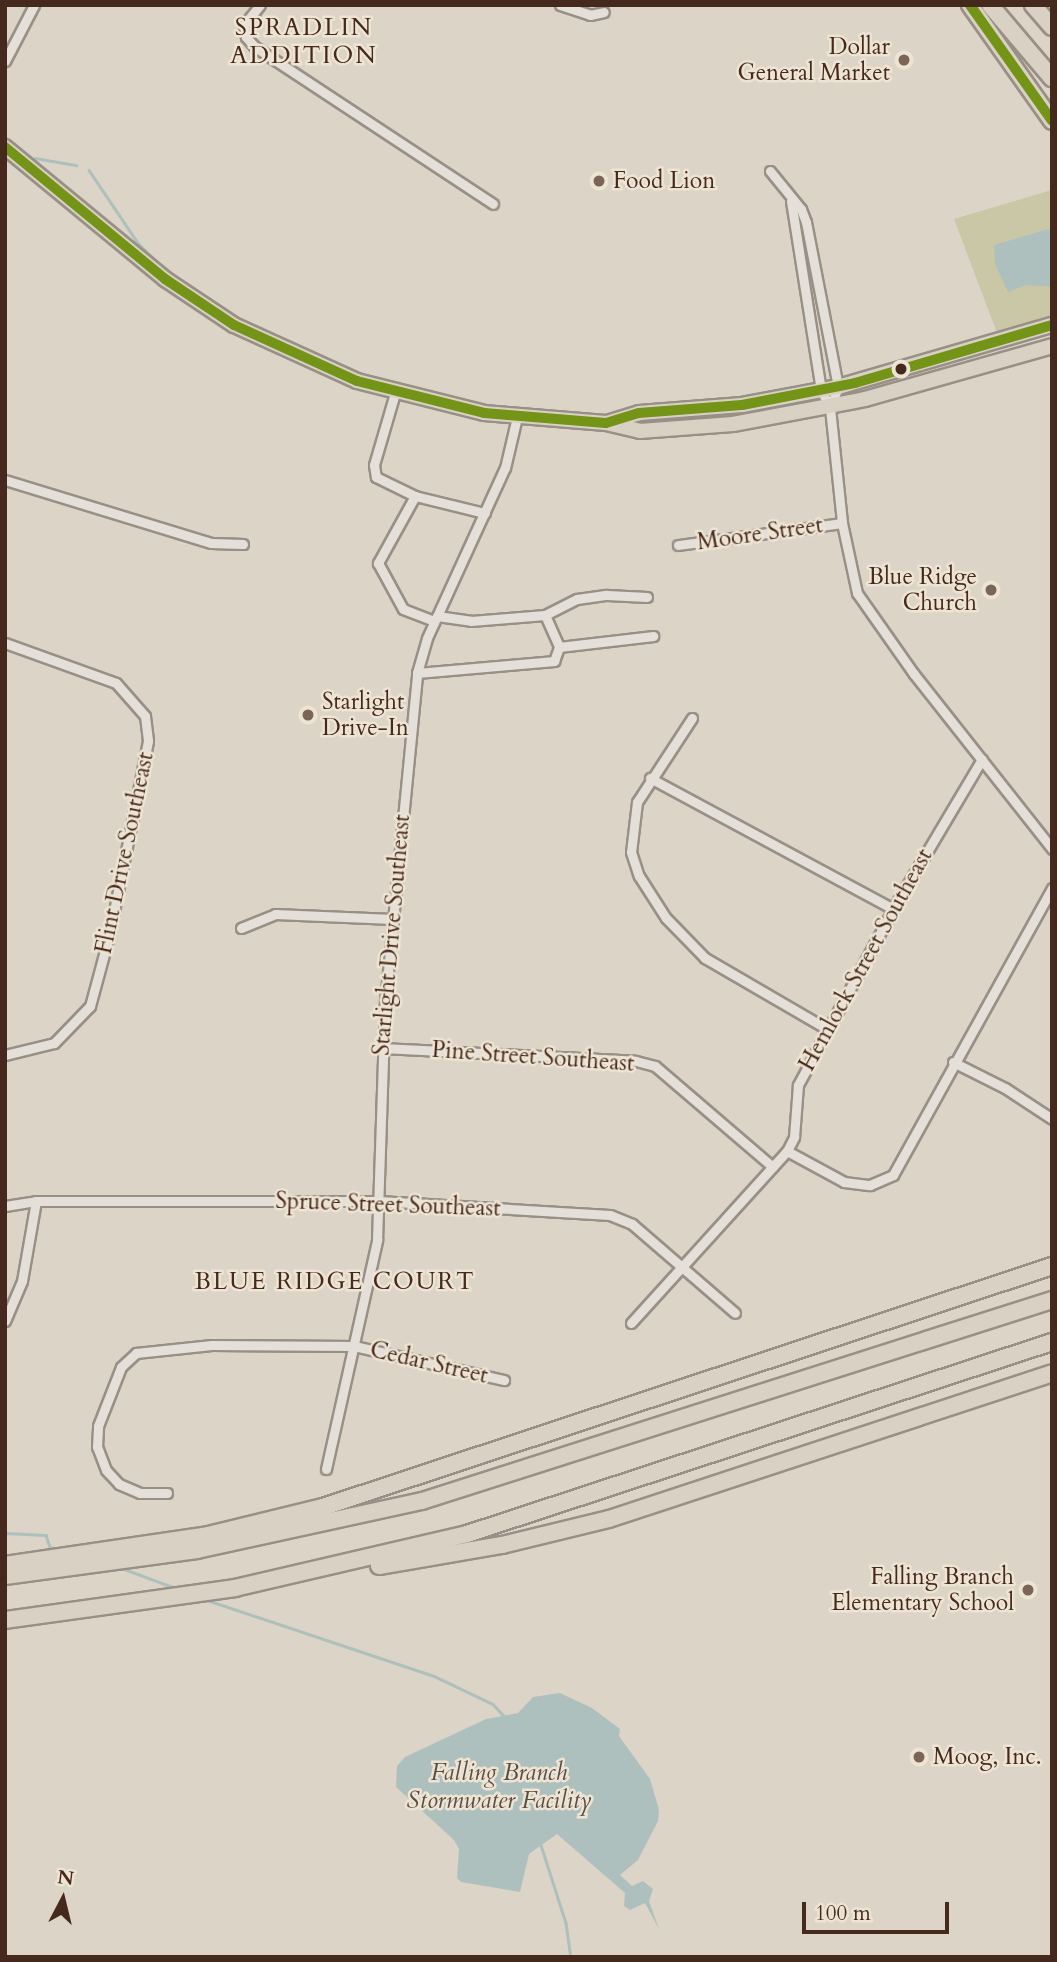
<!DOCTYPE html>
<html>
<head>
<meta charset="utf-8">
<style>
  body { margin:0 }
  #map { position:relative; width:1057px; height:1962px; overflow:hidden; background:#dcd4c6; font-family:Cardo,serif }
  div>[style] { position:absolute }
  .green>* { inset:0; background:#cac7a6 }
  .water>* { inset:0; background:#aec0be }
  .stream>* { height:2.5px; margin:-1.25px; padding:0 1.25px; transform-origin:1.25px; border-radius:1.25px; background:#aec0be }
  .roads { filter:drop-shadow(2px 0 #989086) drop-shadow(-2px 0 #989086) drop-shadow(0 2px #989086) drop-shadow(0 -2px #989086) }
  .street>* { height:9px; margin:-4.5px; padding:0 4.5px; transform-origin:4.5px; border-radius:4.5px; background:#e4e0d9 }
  .primary>* { height:14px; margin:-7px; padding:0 7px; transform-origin:7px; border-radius:7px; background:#d8d1c4 }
  .highway>* { height:16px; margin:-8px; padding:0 8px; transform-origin:8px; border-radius:8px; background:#d8d1c4 }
  .bus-1>* { height:10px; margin:-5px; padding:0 5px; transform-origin:5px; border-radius:5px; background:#749418 }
  .dots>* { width:19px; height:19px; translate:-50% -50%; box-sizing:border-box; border:4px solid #eee4d4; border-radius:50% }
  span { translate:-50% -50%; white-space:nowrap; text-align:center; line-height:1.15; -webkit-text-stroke:5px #eee4d4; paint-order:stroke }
  .poi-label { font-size:23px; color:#46291d }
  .right { translate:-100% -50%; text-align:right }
  .left { translate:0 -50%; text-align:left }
  .street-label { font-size:23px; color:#46291d }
  .neighbourhood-label { font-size:24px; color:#46291d; letter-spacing:2px }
  .water-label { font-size:24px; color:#5b4c44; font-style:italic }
  .frame { position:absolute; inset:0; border:7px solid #46291d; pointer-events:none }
  .north { position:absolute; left:28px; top:1864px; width:70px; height:70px; -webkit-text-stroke:5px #eee4d4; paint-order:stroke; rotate:7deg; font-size:19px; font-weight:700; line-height:28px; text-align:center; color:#46291d }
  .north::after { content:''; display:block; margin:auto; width:24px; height:32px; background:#46291d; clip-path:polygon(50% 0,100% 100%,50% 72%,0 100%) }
  .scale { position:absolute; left:802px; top:1902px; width:147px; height:32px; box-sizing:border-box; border:4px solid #46291d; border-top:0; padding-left:9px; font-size:21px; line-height:24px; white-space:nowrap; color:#46291d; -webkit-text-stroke:5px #eee4d4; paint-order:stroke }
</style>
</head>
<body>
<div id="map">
  <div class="green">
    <i style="clip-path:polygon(1052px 190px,1052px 316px,997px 333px,954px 219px)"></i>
  </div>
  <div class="water">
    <i style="clip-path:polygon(1052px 228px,1052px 287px,1026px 285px,1008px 292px,995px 264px,994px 245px)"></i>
    <i style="clip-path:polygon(560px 1693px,592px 1708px,620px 1729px,619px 1736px,650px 1779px,659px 1810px,658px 1821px,638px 1860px,620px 1875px,632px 1886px,643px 1881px,653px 1889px,649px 1901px,659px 1929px,645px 1903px,630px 1910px,624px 1906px,625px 1893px,557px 1834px,529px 1854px,520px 1892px,461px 1882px,457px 1878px,459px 1849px,454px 1840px,396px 1787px,397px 1766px,405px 1757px,486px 1719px,518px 1713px,533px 1697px)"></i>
  </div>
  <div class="stream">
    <i style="left:35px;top:158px;width:42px;rotate:9.7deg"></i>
    <i style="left:89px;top:170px;width:88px;rotate:56.1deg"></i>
    <i style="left:138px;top:243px;width:25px;rotate:45deg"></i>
    <i style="left:5px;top:1533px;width:41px;rotate:2.8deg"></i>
    <i style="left:46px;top:1535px;width:13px;rotate:72deg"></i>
    <i style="left:50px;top:1547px;width:10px;rotate:17deg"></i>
    <i style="left:119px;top:1567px;width:63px;rotate:20.4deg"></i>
    <i style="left:204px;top:1599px;width:243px;rotate:18.5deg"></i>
    <i style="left:434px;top:1676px;width:65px;rotate:25.4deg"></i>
    <i style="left:493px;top:1704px;width:21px;rotate:47deg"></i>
    <i style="left:540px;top:1842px;width:85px;rotate:72.2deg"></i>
    <i style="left:566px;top:1923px;width:34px;rotate:82deg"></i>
  </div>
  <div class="roads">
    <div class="street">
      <i style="left:260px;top:5px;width:26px;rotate:129deg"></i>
      <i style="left:244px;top:25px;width:12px;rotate:81deg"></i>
      <i style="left:246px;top:37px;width:13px;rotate:48deg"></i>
      <i style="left:255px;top:47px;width:285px;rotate:33.4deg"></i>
      <i style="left:560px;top:5px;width:32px;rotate:18deg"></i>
      <i style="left:590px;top:15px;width:14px;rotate:-12deg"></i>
      <i style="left:5px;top:61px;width:63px;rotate:-62.6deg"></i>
      <i style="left:770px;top:171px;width:49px;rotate:50.8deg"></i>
      <i style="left:801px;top:209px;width:14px;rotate:69deg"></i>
      <i style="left:806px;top:222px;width:168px;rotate:79deg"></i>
      <i style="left:838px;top:387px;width:22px;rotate:111deg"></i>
      <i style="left:791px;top:201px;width:191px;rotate:81deg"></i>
      <i style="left:821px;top:390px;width:20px;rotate:63deg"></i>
      <i style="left:830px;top:408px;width:116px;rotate:84deg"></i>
      <i style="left:842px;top:523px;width:72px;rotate:77.9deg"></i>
      <i style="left:857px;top:593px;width:99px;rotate:54.9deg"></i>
      <i style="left:914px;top:674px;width:223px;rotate:51.7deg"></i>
      <i style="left:395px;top:393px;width:75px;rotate:106.3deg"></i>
      <i style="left:374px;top:465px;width:12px;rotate:81deg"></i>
      <i style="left:376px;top:477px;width:43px;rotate:26deg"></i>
      <i style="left:415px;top:496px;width:72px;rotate:13.7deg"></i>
      <i style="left:5px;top:480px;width:215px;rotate:17deg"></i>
      <i style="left:211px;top:543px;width:32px;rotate:2deg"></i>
      <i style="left:415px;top:496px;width:77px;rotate:118.9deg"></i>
      <i style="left:378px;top:563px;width:52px;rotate:61.5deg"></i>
      <i style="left:403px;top:609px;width:33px;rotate:21deg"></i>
      <i style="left:678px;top:545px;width:165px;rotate:-7.6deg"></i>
      <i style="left:545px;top:615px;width:35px;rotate:66deg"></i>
      <i style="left:437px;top:616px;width:34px;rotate:8deg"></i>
      <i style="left:471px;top:621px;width:74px;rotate:-4.6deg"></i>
      <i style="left:545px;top:615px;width:36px;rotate:-27deg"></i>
      <i style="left:577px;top:599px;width:30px;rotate:-8deg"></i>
      <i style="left:607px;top:595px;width:40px;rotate:2.9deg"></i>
      <i style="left:5px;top:643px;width:118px;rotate:19.8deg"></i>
      <i style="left:116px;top:683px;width:44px;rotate:48.7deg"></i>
      <i style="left:145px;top:716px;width:25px;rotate:83deg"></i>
      <i style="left:148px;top:741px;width:195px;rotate:101.3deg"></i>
      <i style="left:110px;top:932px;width:77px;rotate:105.1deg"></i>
      <i style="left:90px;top:1006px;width:52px;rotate:134.2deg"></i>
      <i style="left:54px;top:1043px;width:50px;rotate:166.2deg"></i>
      <i style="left:417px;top:673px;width:138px;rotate:-5deg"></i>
      <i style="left:554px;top:661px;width:15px;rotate:-70deg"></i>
      <i style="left:559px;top:647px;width:95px;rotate:-6.7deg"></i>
      <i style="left:692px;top:718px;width:100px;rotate:123.2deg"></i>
      <i style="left:637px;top:802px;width:50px;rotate:96.8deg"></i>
      <i style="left:631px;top:852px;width:25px;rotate:72deg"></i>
      <i style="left:639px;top:876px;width:50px;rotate:57.3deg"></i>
      <i style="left:666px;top:918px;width:56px;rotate:45.7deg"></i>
      <i style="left:705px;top:958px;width:141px;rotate:30.2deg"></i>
      <i style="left:650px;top:778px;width:276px;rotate:28.3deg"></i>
      <i style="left:241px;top:928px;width:37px;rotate:-22deg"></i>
      <i style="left:275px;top:914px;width:118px;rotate:2.4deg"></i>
      <i style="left:382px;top:1048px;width:254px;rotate:2.9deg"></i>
      <i style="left:636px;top:1061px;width:20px;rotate:15deg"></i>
      <i style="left:655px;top:1066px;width:155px;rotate:40.6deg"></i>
      <i style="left:953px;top:1062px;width:58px;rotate:26.6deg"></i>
      <i style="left:1005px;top:1088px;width:56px;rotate:33.4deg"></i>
      <i style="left:787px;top:1151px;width:65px;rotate:28.5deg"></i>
      <i style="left:844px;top:1182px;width:26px;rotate:7deg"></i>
      <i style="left:870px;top:1185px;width:25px;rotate:-23deg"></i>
      <i style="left:893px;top:1175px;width:328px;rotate:-61deg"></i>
      <i style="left:5px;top:1206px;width:31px;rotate:-9deg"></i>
      <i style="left:36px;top:1201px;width:343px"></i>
      <i style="left:379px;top:1201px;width:231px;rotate:3.5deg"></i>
      <i style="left:610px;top:1215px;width:24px;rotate:22deg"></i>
      <i style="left:632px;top:1224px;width:136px;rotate:40.8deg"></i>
      <i style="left:5px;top:1321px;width:43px;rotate:-67deg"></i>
      <i style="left:22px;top:1281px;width:81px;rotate:-80.1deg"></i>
      <i style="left:631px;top:1323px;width:232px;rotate:-47.8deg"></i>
      <i style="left:787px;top:1151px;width:16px;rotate:-63deg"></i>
      <i style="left:794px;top:1137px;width:52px;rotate:-85.6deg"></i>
      <i style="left:798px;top:1085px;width:200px;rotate:-61.6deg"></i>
      <i style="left:893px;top:909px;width:174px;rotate:-59.3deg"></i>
      <i style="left:326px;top:1469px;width:235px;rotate:-77.4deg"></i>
      <i style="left:377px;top:1240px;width:238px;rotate:-88.1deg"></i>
      <i style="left:385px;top:1002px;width:331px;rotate:-84.4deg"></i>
      <i style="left:417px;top:673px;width:36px;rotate:-74deg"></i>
      <i style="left:427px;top:638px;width:187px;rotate:-65.4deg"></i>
      <i style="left:505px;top:468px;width:52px;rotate:-76.8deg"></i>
      <i style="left:167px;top:1493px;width:27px;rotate:180deg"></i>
      <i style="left:140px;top:1493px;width:23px;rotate:-157deg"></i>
      <i style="left:119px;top:1484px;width:19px;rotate:-133deg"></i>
      <i style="left:106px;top:1470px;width:25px;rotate:-111deg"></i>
      <i style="left:97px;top:1447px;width:21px;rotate:-87deg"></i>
      <i style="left:98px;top:1426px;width:63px;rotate:-68.7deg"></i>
      <i style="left:121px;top:1367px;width:21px;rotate:-43deg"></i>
      <i style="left:136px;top:1353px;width:76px;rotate:-6deg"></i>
      <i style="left:212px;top:1345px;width:142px;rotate:0.4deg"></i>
      <i style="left:354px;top:1346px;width:154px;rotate:12.8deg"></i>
    </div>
    <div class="primary">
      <i style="left:5px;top:147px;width:207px;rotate:39.5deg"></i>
      <i style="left:165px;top:279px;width:83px;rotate:33.7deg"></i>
      <i style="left:234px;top:325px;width:135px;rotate:24.5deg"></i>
      <i style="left:357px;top:381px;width:131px;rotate:14.1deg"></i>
      <i style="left:484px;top:413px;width:122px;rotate:4.7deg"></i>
      <i style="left:606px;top:423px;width:35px;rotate:13deg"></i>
      <i style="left:640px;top:431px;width:93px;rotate:-4.3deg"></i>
      <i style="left:733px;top:424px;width:134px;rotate:-10.7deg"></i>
      <i style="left:865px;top:399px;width:194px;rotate:-15.8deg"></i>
      <i style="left:607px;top:423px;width:34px;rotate:-17deg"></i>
      <i style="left:639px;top:413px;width:103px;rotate:-4.4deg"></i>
      <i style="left:742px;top:405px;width:98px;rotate:-10.6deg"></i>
      <i style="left:838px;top:387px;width:223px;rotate:-16.2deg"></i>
    </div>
    <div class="highway">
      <i style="left:970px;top:5px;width:142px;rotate:54.7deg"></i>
      <i style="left:990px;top:5px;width:96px;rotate:49.7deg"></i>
      <i style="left:1033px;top:5px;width:29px;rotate:49deg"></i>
      <i style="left:5px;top:1565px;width:205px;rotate:-8.4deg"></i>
      <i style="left:208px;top:1535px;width:118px;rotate:-13.7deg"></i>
      <i style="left:323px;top:1507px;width:768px;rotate:-18.29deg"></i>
      <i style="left:379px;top:1566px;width:125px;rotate:-9.7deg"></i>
      <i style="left:502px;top:1545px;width:110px;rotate:-13.7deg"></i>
      <i style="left:609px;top:1519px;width:466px;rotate:-18.2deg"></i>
      <i style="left:5px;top:1576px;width:194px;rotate:-7.7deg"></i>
      <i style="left:197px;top:1550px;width:230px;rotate:-12.3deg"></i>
      <i style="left:422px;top:1501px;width:661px;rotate:-17.7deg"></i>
      <i style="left:5px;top:1620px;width:232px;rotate:-7.9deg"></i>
      <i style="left:235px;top:1588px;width:238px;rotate:-13.1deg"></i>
      <i style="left:467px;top:1534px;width:616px;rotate:-18.17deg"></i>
    </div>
  </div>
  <div class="bus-1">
    <i style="left:970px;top:5px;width:142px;rotate:54.7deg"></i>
    <i style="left:5px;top:147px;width:207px;rotate:39.5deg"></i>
    <i style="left:165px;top:279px;width:83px;rotate:33.7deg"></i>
    <i style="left:234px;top:325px;width:135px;rotate:24.5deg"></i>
    <i style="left:357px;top:381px;width:131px;rotate:14.1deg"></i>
    <i style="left:484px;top:413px;width:122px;rotate:4.7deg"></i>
    <i style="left:606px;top:423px;width:34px;rotate:-17deg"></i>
    <i style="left:639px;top:413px;width:103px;rotate:-4.4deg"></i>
    <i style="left:742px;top:405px;width:115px;rotate:-11deg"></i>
    <i style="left:855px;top:383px;width:205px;rotate:-16.4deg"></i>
  </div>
  <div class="dots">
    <i style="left:904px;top:60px;background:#7a6558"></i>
    <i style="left:599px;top:181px;background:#7a6558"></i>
    <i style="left:901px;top:369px;background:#46291d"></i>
    <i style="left:991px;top:590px;background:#7a6558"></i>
    <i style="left:308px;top:715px;background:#7a6558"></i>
    <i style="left:1028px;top:1590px;background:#7a6558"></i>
    <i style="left:919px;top:1757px;background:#7a6558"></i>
  </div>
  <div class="poi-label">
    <span class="right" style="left:890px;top:60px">Dollar<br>General Market</span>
    <span class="left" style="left:613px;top:181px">Food Lion</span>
    <span class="right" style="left:977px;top:590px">Blue Ridge<br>Church</span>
    <span class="left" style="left:322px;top:715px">Starlight<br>Drive-In</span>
    <span class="right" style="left:1014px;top:1590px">Falling Branch<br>Elementary School</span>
    <span class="left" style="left:933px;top:1757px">Moog, Inc.</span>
  </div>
  <div class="street-label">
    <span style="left:760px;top:534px;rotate:-8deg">Moore Street</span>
    <span style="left:125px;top:853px;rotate:-78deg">Flint Drive Southeast</span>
    <span style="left:392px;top:935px;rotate:-85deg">Starlight Drive Southeast</span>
    <span style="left:866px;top:960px;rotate:-61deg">Hemlock Street Southeast</span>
    <span style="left:533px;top:1057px;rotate:4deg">Pine Street Southeast</span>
    <span style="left:388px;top:1205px;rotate:2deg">Spruce Street Southeast</span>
    <span style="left:429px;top:1363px;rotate:13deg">Cedar Street</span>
  </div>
  <div class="neighbourhood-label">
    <span style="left:304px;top:42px">SPRADLIN<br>ADDITION</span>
    <span style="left:335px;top:1282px">BLUE RIDGE COURT</span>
  </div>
  <div class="water-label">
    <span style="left:499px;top:1787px">Falling Branch<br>Stormwater Facility</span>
  </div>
  <div class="frame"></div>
  <div class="north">N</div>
  <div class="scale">100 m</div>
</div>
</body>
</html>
